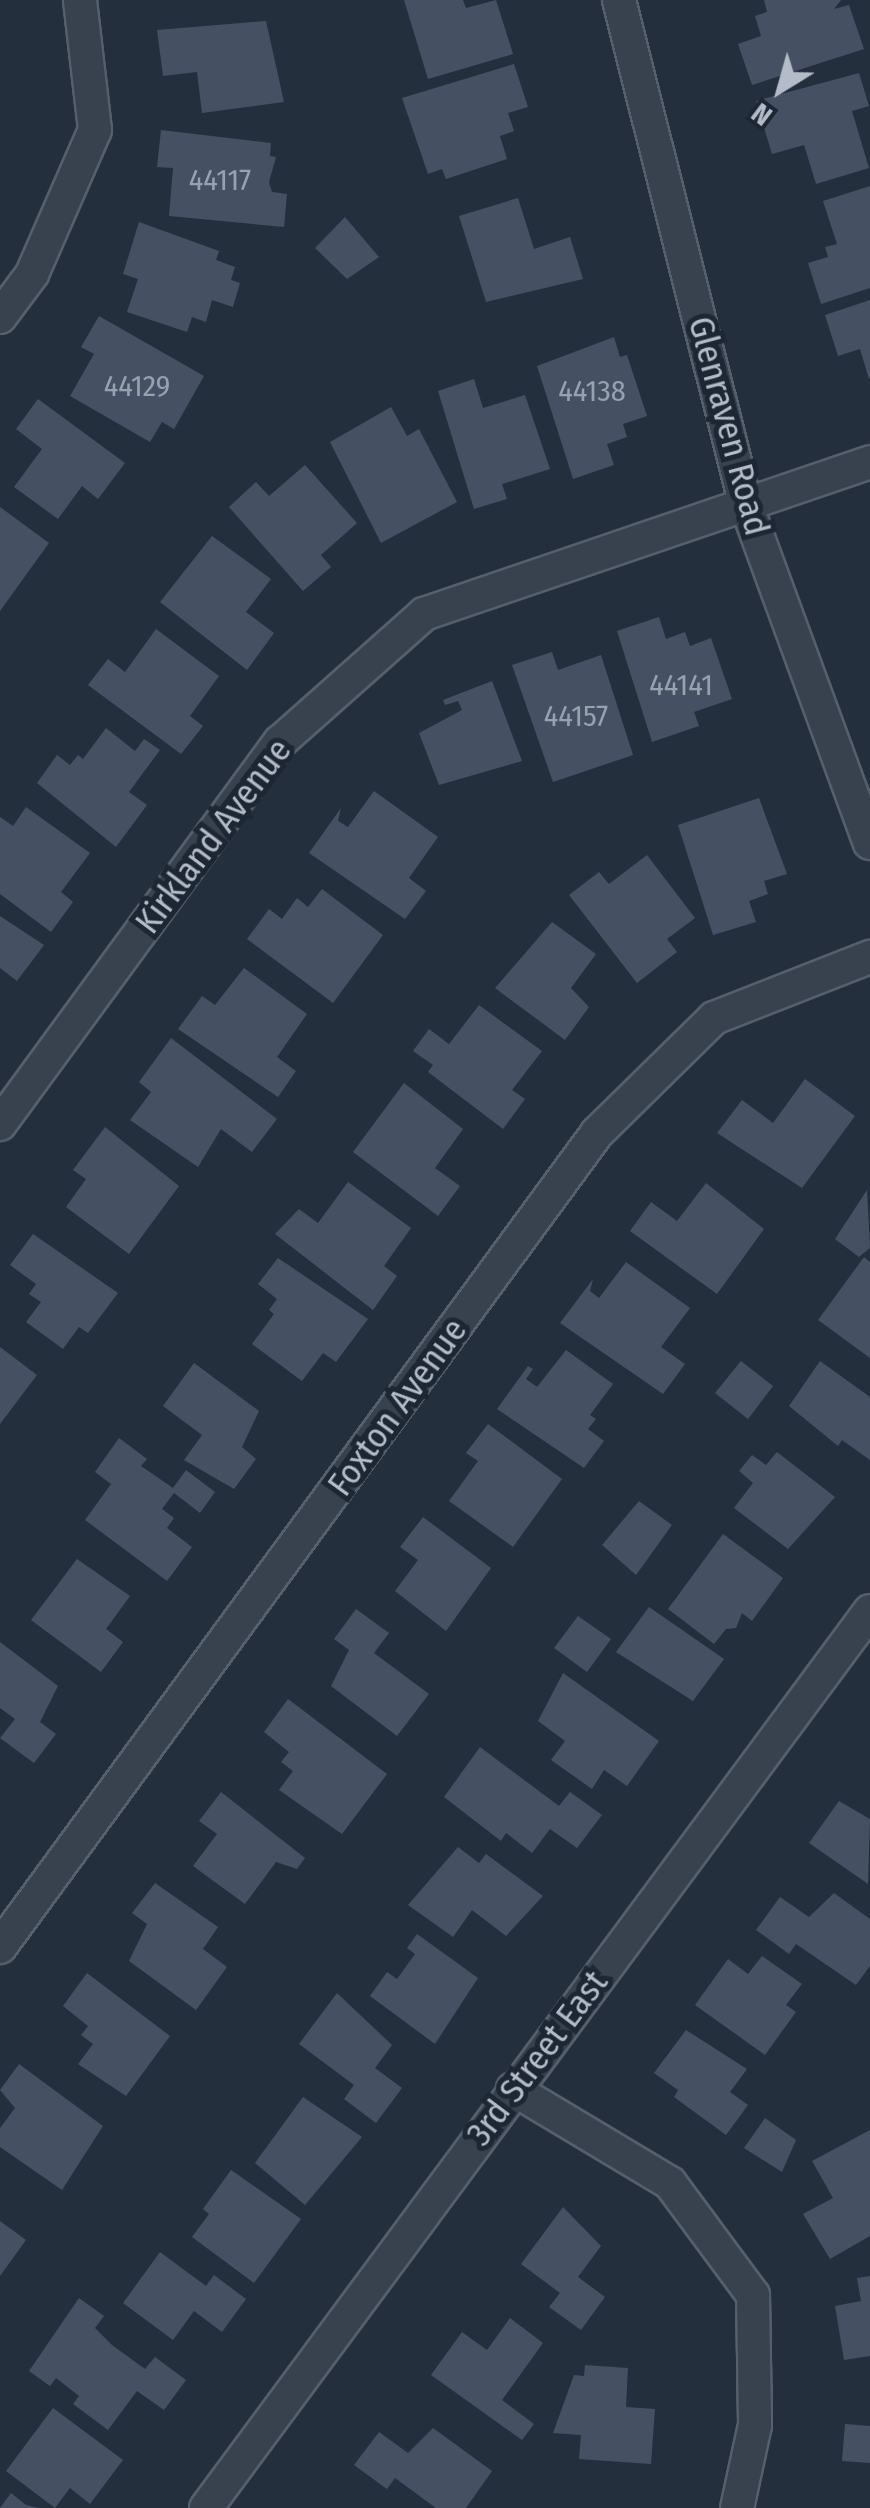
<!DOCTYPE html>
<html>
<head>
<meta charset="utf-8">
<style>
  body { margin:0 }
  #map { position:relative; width:870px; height:2508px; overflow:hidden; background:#242f3e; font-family:"Fira Sans Condensed",sans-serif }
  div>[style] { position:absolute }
  .building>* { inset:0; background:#455162 }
  .roads { filter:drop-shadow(2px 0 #565f6c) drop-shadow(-2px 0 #565f6c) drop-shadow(0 2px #565f6c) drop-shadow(0 -2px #565f6c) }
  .street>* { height:32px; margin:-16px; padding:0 16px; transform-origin:16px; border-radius:16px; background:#38414e }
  span { translate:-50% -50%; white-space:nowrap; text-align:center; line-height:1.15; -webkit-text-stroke:10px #1d2633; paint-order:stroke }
  .number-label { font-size:30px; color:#98a1af }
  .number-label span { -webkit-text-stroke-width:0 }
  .street-label { font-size:35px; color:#b4bcc9 }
  .north { position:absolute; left:730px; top:40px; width:100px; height:100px; -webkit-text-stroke:8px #1d2633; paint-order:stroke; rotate:217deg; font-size:28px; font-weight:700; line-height:40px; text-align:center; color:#b4bcc9 }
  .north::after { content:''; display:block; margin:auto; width:35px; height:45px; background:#b4bcc9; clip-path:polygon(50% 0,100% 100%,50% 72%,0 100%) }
</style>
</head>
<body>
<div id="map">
  <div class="building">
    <i style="clip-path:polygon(404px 0,463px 0,466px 8px,496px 0,513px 54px,428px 79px)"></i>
    <i style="clip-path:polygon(764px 0,841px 0,834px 9px,849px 5px,864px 49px,752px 85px,738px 44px,761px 36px,755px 16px,767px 12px)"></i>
    <i style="clip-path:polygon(266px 21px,284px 102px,202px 113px,197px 72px,163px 76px,157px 30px)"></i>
    <i style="clip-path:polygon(514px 64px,528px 107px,508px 113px,514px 131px,500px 136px,507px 159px,446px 179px,442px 169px,428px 174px,402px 98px)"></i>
    <i style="clip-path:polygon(859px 73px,869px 106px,852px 111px,869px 168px,816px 184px,804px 145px,772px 154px,756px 101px)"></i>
    <i style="clip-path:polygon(161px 130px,271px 143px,270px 156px,276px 157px,269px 182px,272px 192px,287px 194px,284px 227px,169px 216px,173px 168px,157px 167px)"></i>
    <i style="clip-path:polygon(870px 186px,870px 288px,821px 304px,808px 263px,828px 257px,825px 247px,837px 244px,823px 201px)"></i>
    <i style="clip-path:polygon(518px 198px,534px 249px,570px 237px,583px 279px,486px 302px,459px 216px)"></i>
    <i style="clip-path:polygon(345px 217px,379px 257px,347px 279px,315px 248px)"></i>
    <i style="clip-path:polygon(139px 222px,219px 251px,216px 260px,235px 267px,231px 280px,240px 283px,233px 307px,212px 300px,206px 322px,192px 317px,187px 332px,127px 312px,138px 279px,123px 274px)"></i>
    <i style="clip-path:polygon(870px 300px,870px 378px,869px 379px,860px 349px,838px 356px,825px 315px)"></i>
    <i style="clip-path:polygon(99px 316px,204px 376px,174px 429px,162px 422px,150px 442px,70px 396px,94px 354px,81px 347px)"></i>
    <i style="clip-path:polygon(614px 337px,620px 357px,627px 355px,647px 416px,623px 424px,627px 437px,607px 444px,614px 465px,573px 479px,537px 366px)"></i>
    <i style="clip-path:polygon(474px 379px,483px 408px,525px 395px,550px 469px,502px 484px,507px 499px,474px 509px,438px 391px)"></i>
    <i style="clip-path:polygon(38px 399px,125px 463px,98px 499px,82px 486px,58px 519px,14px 487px,42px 449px,16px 429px)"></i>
    <i style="clip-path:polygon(391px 407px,407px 436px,419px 429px,457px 502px,381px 543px,330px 442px)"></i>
    <i style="clip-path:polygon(305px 465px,357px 523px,321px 555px,331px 567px,303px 591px,229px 507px,256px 482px,269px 496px)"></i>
    <i style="clip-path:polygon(0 507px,49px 543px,0 611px)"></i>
    <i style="clip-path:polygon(212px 536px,271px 579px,246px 612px,274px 633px,247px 670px,160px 602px)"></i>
    <i style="clip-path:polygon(659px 617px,666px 639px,685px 632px,690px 646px,711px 638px,732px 699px,694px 712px,699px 726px,652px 742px,617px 631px)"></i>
    <i style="clip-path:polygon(156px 629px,219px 676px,190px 716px,203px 726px,181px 754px,88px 685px,108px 659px,125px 672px)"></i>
    <i style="clip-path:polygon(552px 652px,558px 670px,601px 655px,633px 755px,553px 782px,512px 665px)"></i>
    <i style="clip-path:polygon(492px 681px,522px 761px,439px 785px,419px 733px,462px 710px,458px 701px,445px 705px,443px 700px)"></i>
    <i style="clip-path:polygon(106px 728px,135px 751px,144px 739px,160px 750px,129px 792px,147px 805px,116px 847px,37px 783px,57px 755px,70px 765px,78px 755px,83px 759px)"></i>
    <i style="clip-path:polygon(374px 791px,438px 837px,409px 878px,426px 891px,405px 919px,309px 853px,341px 808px,338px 821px,348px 827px)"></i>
    <i style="clip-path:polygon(759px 798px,787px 874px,764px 881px,768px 894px,749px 901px,756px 922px,713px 935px,678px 825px)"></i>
    <i style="clip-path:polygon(26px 807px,90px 853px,61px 892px,73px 902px,51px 932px,0 894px,0 817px,13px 826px)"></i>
    <i style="clip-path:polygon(647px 855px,695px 918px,667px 939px,677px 952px,637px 983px,569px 895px,599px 872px,609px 884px)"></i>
    <i style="clip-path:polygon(322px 889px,383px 935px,333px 1003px,247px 939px,269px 909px,282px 919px,297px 898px,308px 907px)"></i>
    <i style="clip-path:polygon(0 916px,44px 945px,17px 981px,0 968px)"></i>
    <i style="clip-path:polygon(552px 922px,596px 954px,571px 988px,589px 1007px,565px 1040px,495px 988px)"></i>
    <i style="clip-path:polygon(244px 968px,307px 1014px,277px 1057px,296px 1071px,278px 1097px,178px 1029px,202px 996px,215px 1005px)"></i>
    <i style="clip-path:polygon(479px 1005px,542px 1051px,512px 1090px,525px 1099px,503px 1129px,428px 1072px,433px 1065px,413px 1051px,429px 1029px,449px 1044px)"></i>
    <i style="clip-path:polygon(171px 1038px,277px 1119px,252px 1152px,221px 1129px,198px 1167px,130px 1120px,151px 1092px,139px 1082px)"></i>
    <i style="clip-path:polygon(805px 1079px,855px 1116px,802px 1188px,717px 1133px,742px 1100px,773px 1123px)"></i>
    <i style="clip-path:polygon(404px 1083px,463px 1129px,435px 1168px,460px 1186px,438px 1216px,353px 1152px)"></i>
    <i style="clip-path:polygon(105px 1127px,179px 1186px,129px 1254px,66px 1207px,86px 1179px,73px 1170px)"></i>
    <i style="clip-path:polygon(348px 1182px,411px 1228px,384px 1266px,397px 1276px,373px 1310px,275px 1234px,299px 1209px,318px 1223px)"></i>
    <i style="clip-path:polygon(706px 1183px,764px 1229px,717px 1294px,630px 1231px,651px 1202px,677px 1221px)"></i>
    <i style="clip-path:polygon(867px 1190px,870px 1248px,859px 1257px,835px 1239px)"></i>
    <i style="clip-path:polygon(33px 1234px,118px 1293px,88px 1333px,79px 1327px,63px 1349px,26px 1322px,41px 1302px,29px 1294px,36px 1284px,10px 1265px)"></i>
    <i style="clip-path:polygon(864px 1257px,870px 1262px,870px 1358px,818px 1320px)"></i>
    <i style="clip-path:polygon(278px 1258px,368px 1319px,336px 1362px,323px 1353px,302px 1381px,252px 1344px,274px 1314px,269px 1310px,277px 1299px,258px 1284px)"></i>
    <i style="clip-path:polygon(626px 1262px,690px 1308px,661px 1347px,685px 1364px,663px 1394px,560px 1323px,593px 1279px,590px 1291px,599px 1298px)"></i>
    <i style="clip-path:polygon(0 1347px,37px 1375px,0 1424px)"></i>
    <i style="clip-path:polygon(566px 1350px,613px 1384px,590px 1415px,596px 1419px,588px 1429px,604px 1441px,584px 1468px,497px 1409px,528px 1366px,533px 1369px,526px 1379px,537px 1387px)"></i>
    <i style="clip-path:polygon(741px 1361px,773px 1386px,748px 1419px,715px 1393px)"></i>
    <i style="clip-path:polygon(820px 1361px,870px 1397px,870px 1460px,842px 1440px,838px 1446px,789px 1406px)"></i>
    <i style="clip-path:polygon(194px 1363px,259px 1411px,242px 1447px,256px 1459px,234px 1489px,184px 1460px,202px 1435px,163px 1406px)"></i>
    <i style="clip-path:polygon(488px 1424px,562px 1479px,513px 1547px,449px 1501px,478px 1461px,466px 1453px)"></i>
    <i style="clip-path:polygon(119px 1438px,147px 1459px,141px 1466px,173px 1488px,186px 1470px,215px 1492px,200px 1513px,174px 1493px,162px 1509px,174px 1518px,167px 1528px,192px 1547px,167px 1581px,85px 1520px,111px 1484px,95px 1472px)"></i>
    <i style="clip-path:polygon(777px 1452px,835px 1497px,788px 1549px,734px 1508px,753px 1483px,739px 1471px,752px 1455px,766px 1465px)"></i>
    <i style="clip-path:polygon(639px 1501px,672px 1525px,636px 1575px,602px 1545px)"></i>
    <i style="clip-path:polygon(423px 1517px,491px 1568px,446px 1631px,395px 1591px,418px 1560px,400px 1547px)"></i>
    <i style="clip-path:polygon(723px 1534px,783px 1578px,752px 1621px,742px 1613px,736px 1628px,726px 1629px,714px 1644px,668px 1609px)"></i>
    <i style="clip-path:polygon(77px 1559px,130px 1596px,106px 1629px,123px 1642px,101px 1672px,31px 1620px)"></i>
    <i style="clip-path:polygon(649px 1607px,724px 1659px,693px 1701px,616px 1652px)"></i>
    <i style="clip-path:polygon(356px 1609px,389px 1633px,374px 1653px,429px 1694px,397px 1736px,331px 1686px,349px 1650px,334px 1639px)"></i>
    <i style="clip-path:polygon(578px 1616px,611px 1639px,587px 1672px,554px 1648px)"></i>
    <i style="clip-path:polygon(0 1642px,58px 1686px,40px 1722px,56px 1734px,34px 1763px,0 1738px,15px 1719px,0 1708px)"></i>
    <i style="clip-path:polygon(563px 1673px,659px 1741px,627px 1786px,604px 1770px,592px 1789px,551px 1760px,565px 1741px,538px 1721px)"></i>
    <i style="clip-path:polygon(288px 1699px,387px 1774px,342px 1834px,279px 1790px,293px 1771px,281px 1762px,289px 1752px,264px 1732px)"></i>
    <i style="clip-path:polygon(480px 1747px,559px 1806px,570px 1792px,602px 1815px,577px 1848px,550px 1829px,532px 1853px,506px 1833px,501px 1841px,444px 1797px)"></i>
    <i style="clip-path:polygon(221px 1792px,305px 1858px,297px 1869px,276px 1862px,245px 1904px,193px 1866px,217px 1834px,199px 1821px)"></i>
    <i style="clip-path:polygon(839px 1801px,870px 1819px,868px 1884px,809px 1843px)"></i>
    <i style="clip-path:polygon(458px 1847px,479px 1863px,486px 1854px,543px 1896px,506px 1936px,472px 1910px,453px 1937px,408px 1905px)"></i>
    <i style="clip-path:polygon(155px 1883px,218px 1927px,203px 1949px,227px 1967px,196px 2010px,129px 1961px,147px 1924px,132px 1913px)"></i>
    <i style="clip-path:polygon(834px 1893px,870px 1919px,870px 1966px,856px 1985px,796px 1944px,789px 1954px,756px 1930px,780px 1897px,809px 1917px)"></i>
    <i style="clip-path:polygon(417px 1934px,478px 1978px,435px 2044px,370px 1996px,387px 1972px,397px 1979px,415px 1954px,407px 1948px)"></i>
    <i style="clip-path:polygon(762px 1956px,802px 1984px,786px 2005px,796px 2012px,765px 2055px,695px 2005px,728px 1959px,748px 1974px)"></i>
    <i style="clip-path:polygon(87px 1973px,170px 2036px,126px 2096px,78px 2064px,93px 2044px,81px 2035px,88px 2026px,63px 2006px)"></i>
    <i style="clip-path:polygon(337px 1993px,392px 2045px,375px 2068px,402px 2088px,376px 2123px,344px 2099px,354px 2085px,299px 2044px)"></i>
    <i style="clip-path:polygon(686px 2030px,747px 2069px,730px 2092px,748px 2105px,726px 2135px,674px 2097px,678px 2090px,654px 2073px)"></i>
    <i style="clip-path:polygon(19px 2064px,103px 2126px,62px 2190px,0 2147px,0 2128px,15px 2108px,0 2090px)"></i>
    <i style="clip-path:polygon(303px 2097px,362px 2137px,305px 2205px,255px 2163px)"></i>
    <i style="clip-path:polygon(765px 2118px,796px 2140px,782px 2172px,744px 2148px)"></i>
    <i style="clip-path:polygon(870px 2130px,870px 2236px,830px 2259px,803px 2214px,833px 2198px,812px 2161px)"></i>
    <i style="clip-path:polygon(231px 2170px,301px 2219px,254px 2283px,192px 2237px,209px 2214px,203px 2209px)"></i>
    <i style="clip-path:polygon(563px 2207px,601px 2246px,578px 2277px,605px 2297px,581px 2330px,549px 2307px,560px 2293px,521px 2264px)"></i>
    <i style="clip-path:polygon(0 2221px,26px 2240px,0 2276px)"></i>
    <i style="clip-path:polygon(160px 2252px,206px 2286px,214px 2275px,246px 2299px,222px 2332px,194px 2311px,173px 2340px,123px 2303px)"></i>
    <i style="clip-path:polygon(870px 2276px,870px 2356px,844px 2360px,835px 2306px,861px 2301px,857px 2278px)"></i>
    <i style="clip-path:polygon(79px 2298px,104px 2316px,95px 2328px,112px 2345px,145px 2369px,155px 2357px,186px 2380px,164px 2410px,137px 2391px,108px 2430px,73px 2404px,79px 2396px,56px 2378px,50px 2386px,29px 2371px)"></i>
    <i style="clip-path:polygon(510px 2318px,543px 2343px,502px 2400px,534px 2424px,522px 2440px,431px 2375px,462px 2332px,487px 2350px)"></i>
    <i style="clip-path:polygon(585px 2365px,628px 2368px,626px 2407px,655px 2409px,651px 2464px,579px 2459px,581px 2435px,553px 2433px,574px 2375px,584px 2376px)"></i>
    <i style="clip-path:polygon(53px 2408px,123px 2460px,90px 2504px,70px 2488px,55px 2508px,6px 2471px)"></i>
    <i style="clip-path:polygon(845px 2424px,870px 2426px,870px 2463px,842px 2461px)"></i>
    <i style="clip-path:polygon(433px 2428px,492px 2471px,466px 2508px,436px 2508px,395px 2478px,387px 2489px,354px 2465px,379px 2432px,408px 2453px)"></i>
    <i style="clip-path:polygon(11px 2493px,26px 2505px,39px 2508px,0 2508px)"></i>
  </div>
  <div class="roads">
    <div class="street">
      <i style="left:619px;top:0;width:518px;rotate:75.91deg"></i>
      <i style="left:745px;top:502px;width:363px;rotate:69.9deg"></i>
      <i style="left:0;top:317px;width:54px;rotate:-53.3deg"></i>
      <i style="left:32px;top:274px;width:157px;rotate:-66.4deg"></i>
      <i style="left:95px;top:130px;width:131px;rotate:-96.6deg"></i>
      <i style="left:0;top:1124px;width:474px;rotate:-53.8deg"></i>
      <i style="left:280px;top:742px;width:193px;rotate:-41.6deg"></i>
      <i style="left:424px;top:614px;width:471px;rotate:-18.8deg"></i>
      <i style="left:0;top:1947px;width:1009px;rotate:-53.74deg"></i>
      <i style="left:597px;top:1133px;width:164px;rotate:-44.5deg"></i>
      <i style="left:714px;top:1018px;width:168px;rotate:-21.4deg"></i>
      <i style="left:513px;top:2089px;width:183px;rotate:30.9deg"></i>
      <i style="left:670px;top:2183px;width:139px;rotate:53.5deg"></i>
      <i style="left:753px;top:2295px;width:130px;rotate:89.1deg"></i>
      <i style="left:755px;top:2425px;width:85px;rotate:102.2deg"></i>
      <i style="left:206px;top:2508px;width:1116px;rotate:-53.49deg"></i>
    </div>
  </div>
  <div class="number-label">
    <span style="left:220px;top:180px">44117</span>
    <span style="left:137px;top:386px">44129</span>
    <span style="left:592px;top:391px">44138</span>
    <span style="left:681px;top:685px">44141</span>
    <span style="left:576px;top:716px">44157</span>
  </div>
  <div class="street-label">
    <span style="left:729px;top:426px;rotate:75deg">Glenraven Road</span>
    <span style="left:213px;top:836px;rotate:-53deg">Kirkland Avenue</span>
    <span style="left:397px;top:1407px;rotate:-54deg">Foxton Avenue</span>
    <span style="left:537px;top:2058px;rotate:-53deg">3rd Street East</span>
  </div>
  <div class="north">N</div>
</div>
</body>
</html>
